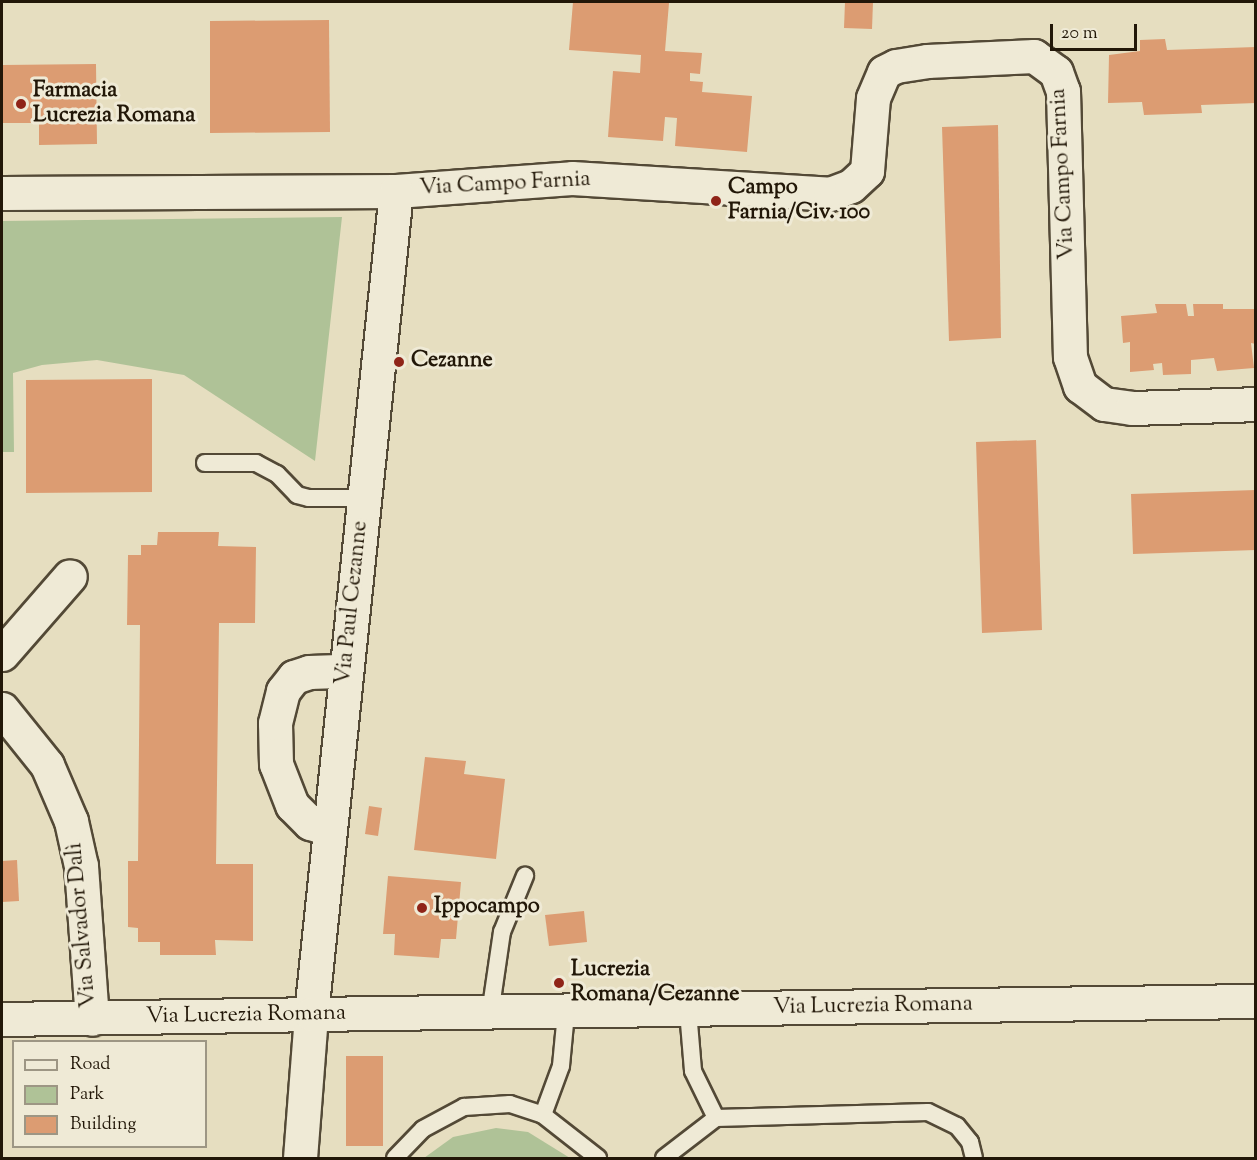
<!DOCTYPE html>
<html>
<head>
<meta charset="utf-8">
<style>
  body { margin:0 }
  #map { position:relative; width:1257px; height:1160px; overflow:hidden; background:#e6dec0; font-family:"Sorts Mill Goudy",serif }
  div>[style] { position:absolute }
  .green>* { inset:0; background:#afc297 }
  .building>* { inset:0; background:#dc9c72 }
  .roads { filter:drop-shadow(2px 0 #534936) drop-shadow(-2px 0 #534936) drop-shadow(0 2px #534936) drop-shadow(0 -2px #534936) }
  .service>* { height:16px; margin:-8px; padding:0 8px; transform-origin:8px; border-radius:8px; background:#efead6 }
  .minor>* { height:33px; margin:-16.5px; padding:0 16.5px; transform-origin:16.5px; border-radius:16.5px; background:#efead6 }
  .tertiary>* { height:33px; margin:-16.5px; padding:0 16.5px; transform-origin:16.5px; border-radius:16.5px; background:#efead6 }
  .dots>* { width:16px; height:16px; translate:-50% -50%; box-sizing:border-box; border:3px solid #efead6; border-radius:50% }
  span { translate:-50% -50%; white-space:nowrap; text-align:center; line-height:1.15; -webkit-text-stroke:6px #efead6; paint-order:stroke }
  .poi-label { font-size:22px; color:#221708; font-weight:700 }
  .left { translate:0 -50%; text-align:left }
  .street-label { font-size:22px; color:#221708 }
  .frame { position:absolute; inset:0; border:3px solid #221708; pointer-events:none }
  .legend { position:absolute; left:12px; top:1040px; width:195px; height:108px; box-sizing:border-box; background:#efead6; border:2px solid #9d9684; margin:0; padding:8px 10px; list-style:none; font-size:18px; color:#221708 }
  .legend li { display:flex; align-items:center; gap:12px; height:30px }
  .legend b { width:30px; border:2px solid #9d9684 }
  .scale { position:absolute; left:1050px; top:24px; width:87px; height:27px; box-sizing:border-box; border:3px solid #221708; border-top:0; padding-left:8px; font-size:18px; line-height:21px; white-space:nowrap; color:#221708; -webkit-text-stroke:4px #efead6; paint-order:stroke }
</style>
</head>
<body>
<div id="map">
  <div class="green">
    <i style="clip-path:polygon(342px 217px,315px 461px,184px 375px,97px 360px,42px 365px,13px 373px,14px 452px,2px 452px,2px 221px)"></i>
    <i style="clip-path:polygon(496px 1128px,528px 1132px,570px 1158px,424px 1158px,453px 1137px)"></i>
  </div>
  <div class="building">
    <i style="clip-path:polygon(573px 2px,669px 3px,665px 51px,702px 53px,700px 74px,690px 73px,690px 81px,703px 82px,702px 92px,752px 96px,747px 152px,675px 146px,677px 118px,665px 117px,663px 141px,608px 137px,613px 71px,640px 73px,641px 55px,569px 50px)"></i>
    <i style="clip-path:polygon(845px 2px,873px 2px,872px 29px,844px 28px)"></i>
    <i style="clip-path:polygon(329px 20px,330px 132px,210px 133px,210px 21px)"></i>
    <i style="clip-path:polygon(1165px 39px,1167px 50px,1256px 47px,1256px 103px,1201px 105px,1202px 113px,1144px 115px,1142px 102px,1108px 103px,1109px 55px,1140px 51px,1140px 40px)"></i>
    <i style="clip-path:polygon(96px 64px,97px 144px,39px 145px,39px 123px,2px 123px,2px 65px)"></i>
    <i style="clip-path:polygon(998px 125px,1001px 338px,949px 341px,942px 127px)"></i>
    <i style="clip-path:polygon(1155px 304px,1186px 304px,1188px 316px,1194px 316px,1193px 304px,1223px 304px,1223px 309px,1255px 309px,1256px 344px,1251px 343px,1254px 368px,1217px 371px,1214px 358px,1191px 360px,1191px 374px,1163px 375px,1162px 363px,1153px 364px,1154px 370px,1130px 372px,1130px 342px,1123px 343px,1121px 316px,1157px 313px)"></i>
    <i style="clip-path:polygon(152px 379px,152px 492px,26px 493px,26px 380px)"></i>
    <i style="clip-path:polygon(1036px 440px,1042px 630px,982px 633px,976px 442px)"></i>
    <i style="clip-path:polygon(1256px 490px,1256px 550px,1133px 554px,1131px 494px)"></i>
    <i style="clip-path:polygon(158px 532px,219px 532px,218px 546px,256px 547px,255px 623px,219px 623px,216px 864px,253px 864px,253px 941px,215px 940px,216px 955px,160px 955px,160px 942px,138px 942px,138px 928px,128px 927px,128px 861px,138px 861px,140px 625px,127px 625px,128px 555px,141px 555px,141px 545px,157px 545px)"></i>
    <i style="clip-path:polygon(425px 757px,466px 761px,464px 774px,505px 779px,496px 859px,414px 850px)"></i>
    <i style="clip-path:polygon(369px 806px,382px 808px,378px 836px,365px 834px)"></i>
    <i style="clip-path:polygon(17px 860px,19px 901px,2px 902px,2px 861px)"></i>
    <i style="clip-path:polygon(388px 876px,461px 882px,456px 939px,441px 939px,439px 958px,394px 955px,395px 934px,383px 934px)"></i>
    <i style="clip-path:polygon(584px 911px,587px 942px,549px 946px,545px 915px)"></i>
    <i style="clip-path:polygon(346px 1056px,383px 1056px,383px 1146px,346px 1146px)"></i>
  </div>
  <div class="roads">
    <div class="service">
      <i style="left:205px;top:463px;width:51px"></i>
      <i style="left:256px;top:463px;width:24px;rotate:28deg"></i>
      <i style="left:277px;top:474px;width:29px;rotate:46deg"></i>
      <i style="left:297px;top:495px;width:12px;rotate:14deg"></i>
      <i style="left:309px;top:498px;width:56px"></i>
      <i style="left:688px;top:1011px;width:60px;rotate:85.2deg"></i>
      <i style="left:693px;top:1071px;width:52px;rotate:63.9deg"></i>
      <i style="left:716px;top:1118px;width:212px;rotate:-1.6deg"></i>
      <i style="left:928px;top:1112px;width:32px;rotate:26deg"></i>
      <i style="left:957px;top:1126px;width:21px;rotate:51deg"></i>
      <i style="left:970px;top:1142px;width:16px;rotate:76deg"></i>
      <i style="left:566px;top:1013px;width:53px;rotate:95.4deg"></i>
      <i style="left:561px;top:1066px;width:52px;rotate:110.2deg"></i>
      <i style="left:543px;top:1115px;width:70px;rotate:38deg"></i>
      <i style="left:490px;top:1014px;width:83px;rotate:-81.7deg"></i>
      <i style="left:502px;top:932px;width:61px;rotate:-67.7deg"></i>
      <i style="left:395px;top:1158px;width:40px;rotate:-46deg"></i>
      <i style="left:423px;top:1129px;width:47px;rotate:-28.2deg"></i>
      <i style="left:464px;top:1107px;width:46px;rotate:-3.7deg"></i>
      <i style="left:510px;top:1104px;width:35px;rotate:18deg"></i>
      <i style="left:664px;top:1158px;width:66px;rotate:-37.6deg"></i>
    </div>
    <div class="minor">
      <i style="left:2px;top:193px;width:394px;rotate:-0.3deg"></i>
      <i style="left:396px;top:191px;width:176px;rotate:-4.2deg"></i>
      <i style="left:572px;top:178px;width:258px;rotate:3.5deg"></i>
      <i style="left:830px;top:194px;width:22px;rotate:-21deg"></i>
      <i style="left:851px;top:186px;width:22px;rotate:-43deg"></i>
      <i style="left:867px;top:171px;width:73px;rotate:-85.3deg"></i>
      <i style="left:873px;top:98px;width:28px;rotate:-67deg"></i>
      <i style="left:884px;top:72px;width:13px;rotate:-27deg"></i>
      <i style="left:896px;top:66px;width:31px;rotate:-9deg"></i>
      <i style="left:927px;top:61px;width:107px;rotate:-2.7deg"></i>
      <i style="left:1034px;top:56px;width:27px;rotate:36deg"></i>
      <i style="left:1056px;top:72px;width:20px;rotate:70deg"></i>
      <i style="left:1063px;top:91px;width:266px;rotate:88.5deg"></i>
      <i style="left:1070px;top:357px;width:31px;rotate:71deg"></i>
      <i style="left:1080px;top:386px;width:30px;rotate:37deg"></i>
      <i style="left:1104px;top:404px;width:28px;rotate:8deg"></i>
      <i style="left:1132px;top:408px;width:124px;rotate:-1.8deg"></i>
      <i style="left:2px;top:654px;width:103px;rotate:-48.9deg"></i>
      <i style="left:2px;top:709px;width:72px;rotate:51.2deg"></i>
      <i style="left:47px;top:765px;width:61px;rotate:66.8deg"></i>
      <i style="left:71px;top:821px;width:46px;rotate:77.5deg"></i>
      <i style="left:81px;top:866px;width:153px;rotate:85.9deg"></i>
      <i style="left:330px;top:829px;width:21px;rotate:-163deg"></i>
      <i style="left:310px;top:823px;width:25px;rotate:-135deg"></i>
      <i style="left:292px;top:805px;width:44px;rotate:-111.3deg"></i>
      <i style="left:276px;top:764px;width:41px;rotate:-91.4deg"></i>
      <i style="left:275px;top:723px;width:33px;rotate:-76deg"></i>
      <i style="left:283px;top:691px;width:18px;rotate:-52deg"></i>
      <i style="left:294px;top:677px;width:16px;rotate:-18deg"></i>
      <i style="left:309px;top:672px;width:37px;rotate:-2deg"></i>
      <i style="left:2px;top:1019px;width:309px;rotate:-0.9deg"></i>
      <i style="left:311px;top:1014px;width:827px;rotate:-84.1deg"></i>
    </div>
    <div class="tertiary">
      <i style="left:300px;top:1158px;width:144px;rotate:-85.6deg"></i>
      <i style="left:311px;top:1014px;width:945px;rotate:-0.79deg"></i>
    </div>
  </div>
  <div class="dots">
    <i style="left:21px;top:104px;background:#8f2418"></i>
    <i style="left:716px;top:201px;background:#8f2418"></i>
    <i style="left:399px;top:362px;background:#8f2418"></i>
    <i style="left:422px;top:908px;background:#8f2418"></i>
    <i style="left:559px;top:983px;background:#8f2418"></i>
  </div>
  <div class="poi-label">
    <span class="left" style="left:33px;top:104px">Farmacia<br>Lucrezia Romana</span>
    <span class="left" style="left:728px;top:201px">Campo<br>Farnia/Civ. 100</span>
    <span class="left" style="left:411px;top:362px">Cezanne</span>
    <span class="left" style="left:434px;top:908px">Ippocampo</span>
    <span class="left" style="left:571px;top:983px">Lucrezia<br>Romana/Cezanne</span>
  </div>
  <div class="street-label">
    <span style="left:1064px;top:174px;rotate:-93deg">Via Campo Farnia</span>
    <span style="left:505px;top:185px;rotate:-3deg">Via Campo Farnia</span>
    <span style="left:353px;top:603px;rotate:-84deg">Via Paul Cezanne</span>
    <span style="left:83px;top:925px;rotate:-95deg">Via Salvador Dalì</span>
    <span style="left:873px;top:1007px;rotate:-1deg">Via Lucrezia Romana</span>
    <span style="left:246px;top:1016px;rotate:-1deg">Via Lucrezia Romana</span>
  </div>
  <div class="frame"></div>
  <ul class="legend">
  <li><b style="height:8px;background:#efead6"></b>Road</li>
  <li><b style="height:16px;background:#afc297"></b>Park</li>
  <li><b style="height:16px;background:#dc9c72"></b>Building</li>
  </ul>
  <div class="scale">20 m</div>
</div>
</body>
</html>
